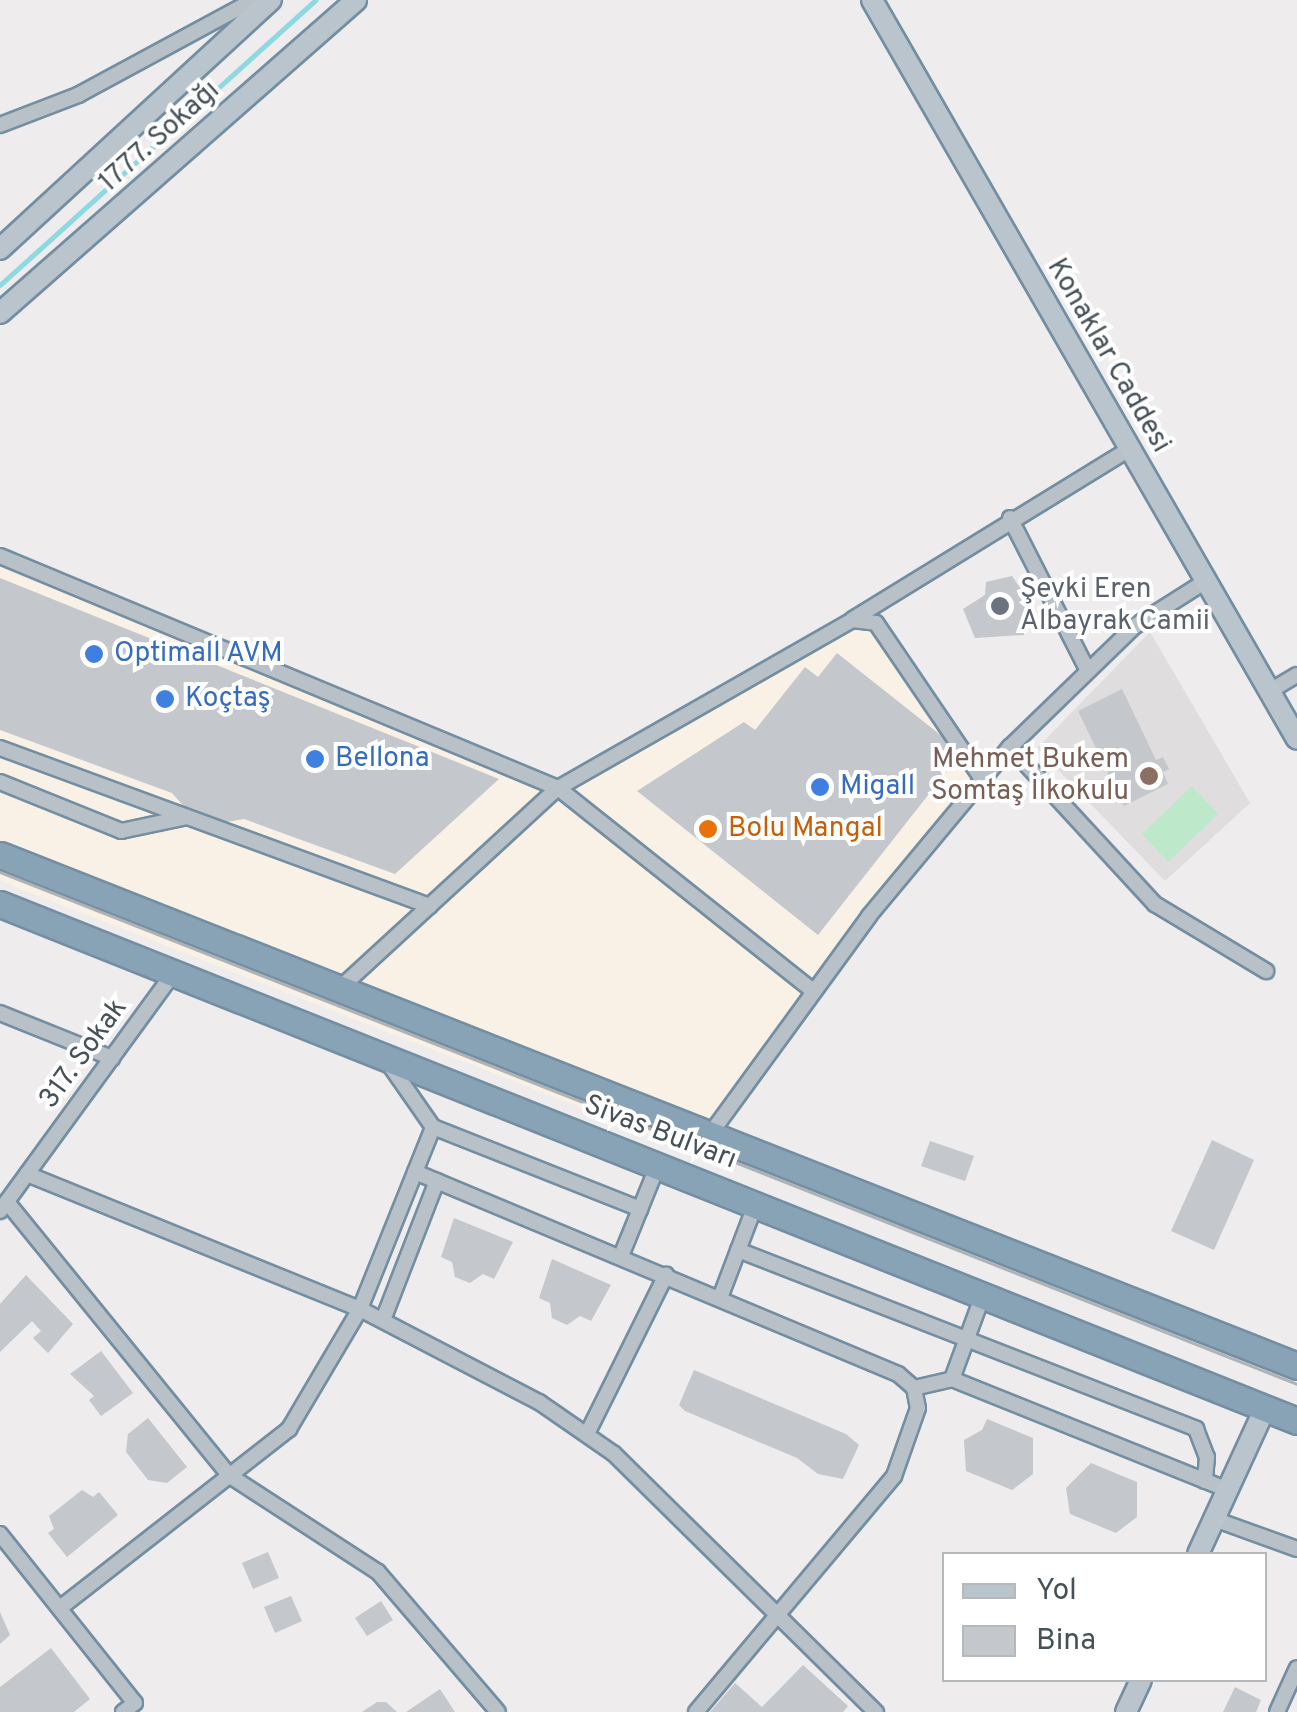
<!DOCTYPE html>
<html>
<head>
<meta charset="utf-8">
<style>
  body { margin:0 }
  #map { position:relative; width:1297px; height:1712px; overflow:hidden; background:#eeecec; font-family:Overpass,sans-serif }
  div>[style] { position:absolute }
  .commercial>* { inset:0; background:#f9f1e5 }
  .education>* { inset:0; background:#dfdddd }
  .green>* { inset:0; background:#bde9ca }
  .stream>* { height:5px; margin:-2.5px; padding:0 2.5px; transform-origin:2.5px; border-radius:2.5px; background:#8ed8e1 }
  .building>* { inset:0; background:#c4c7cb }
  .roads { filter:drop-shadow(2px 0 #738ea2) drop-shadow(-2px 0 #738ea2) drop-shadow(0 2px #738ea2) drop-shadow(0 -2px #738ea2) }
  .street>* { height:14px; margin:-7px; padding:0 7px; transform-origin:7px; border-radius:7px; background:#b8c1c7 }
  .secondary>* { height:20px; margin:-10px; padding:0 10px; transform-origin:10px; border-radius:10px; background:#b9c4cc }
  .highway>* { height:25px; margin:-12.5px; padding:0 12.5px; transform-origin:12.5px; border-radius:12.5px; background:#88a3b6 }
  .tram>* { height:2.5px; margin:-1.25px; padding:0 1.25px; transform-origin:1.25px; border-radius:1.25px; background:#aeb2b5 }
  .dots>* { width:28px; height:28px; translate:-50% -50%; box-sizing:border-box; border:5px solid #fff; border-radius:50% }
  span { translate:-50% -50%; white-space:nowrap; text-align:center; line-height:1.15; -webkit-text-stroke:8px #fff; paint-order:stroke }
  .street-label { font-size:28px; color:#465157 }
  .worship-label { font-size:28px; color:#5b616d }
  .left { translate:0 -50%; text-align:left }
  .shop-label { font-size:28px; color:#366cbe }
  .education-label { font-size:28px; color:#785e54 }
  .right { translate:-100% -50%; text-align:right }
  .food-label { font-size:28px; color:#c56008 }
  .legend { position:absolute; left:942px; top:1552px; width:325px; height:130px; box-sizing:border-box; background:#fff; border:2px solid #b5b9bc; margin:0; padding:12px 18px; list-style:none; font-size:30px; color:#465157 }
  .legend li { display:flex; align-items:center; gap:20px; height:50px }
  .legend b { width:50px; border:2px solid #b5b9bc }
</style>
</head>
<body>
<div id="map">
  <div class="commercial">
    <i style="clip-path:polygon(0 555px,555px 785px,869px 612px,980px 779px,685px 1148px,0 881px)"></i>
  </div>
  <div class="education">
    <i style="clip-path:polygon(1150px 632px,1250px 803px,1165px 881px,1037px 748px)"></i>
  </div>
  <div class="green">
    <i style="clip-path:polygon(1192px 786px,1218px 814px,1168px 862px,1142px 834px)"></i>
  </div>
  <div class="stream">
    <i style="left:0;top:285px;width:425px;rotate:-42.1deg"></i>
  </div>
  <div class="building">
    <i style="clip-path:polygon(1012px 576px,1021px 589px,1032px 590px,1028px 602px,1036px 614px,1024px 623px,1024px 635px,975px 638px,963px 609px,985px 595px,986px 582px)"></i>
    <i style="clip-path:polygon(0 578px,499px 779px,395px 874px,244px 819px,221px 823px,187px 810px,172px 793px,0 730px)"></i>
    <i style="clip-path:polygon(837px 653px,962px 752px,818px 935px,637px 791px,744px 722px,755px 730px,805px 667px,818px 677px)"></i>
    <i style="clip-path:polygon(1122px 689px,1156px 760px,1163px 757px,1169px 769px,1163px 772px,1168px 784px,1124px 806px,1078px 711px)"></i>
    <i style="clip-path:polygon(1212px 1140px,1254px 1160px,1214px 1250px,1171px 1231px)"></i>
    <i style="clip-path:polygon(930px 1141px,974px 1156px,965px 1181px,921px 1166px)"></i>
    <i style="clip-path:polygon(454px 1218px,513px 1242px,494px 1279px,483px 1274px,470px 1283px,455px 1277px,452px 1262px,441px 1257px)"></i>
    <i style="clip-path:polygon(552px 1259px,611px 1285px,591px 1321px,580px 1316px,567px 1325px,552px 1318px,550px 1303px,539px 1298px)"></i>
    <i style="clip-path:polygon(26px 1275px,73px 1324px,48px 1353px,33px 1338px,41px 1331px,32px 1321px,0 1352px,0 1304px)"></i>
    <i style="clip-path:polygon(101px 1351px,133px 1393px,101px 1416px,89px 1400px,94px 1396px,70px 1374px)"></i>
    <i style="clip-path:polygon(694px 1370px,846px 1434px,859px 1445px,843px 1479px,818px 1474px,797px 1458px,685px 1411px,679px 1405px)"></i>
    <i style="clip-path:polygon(148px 1418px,187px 1467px,167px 1483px,148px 1480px,126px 1452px,128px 1434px)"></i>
    <i style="clip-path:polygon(987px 1419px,1033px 1438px,1033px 1474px,1012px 1490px,966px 1471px,964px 1440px,982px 1430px)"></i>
    <i style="clip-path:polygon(1091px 1463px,1137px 1482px,1137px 1517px,1116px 1533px,1070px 1514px,1066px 1488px)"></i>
    <i style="clip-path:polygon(82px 1490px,93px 1497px,99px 1492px,118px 1515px,67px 1557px,48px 1533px,54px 1529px,49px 1516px)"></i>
    <i style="clip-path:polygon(268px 1552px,279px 1578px,253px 1589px,242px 1563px)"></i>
    <i style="clip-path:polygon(291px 1596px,302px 1621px,275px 1633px,264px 1607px)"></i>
    <i style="clip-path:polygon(381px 1601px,393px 1620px,367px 1636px,355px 1618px)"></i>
    <i style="clip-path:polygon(0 1612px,10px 1635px,0 1644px)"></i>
    <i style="clip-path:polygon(51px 1648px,90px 1699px,74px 1712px,0 1712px,0 1687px)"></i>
    <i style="clip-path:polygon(803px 1665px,848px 1706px,843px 1712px,710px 1712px,735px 1683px,762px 1707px)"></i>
    <i style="clip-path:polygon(1235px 1687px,1261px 1700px,1256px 1712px,1223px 1712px)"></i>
    <i style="clip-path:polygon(440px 1689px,455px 1712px,406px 1712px)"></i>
    <i style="clip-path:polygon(377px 1702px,386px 1702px,397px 1712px,362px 1712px)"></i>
  </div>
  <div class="roads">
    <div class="street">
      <i style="left:0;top:125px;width:84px;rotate:-21deg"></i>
      <i style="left:78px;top:95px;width:200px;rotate:-28.4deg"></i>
      <i style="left:1010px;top:518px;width:169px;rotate:63deg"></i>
      <i style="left:0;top:556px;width:604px;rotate:22.58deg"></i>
      <i style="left:558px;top:788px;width:326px;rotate:38.5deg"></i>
      <i style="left:853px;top:619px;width:324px;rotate:-31.6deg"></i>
      <i style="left:1270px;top:691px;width:31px;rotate:-31deg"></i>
      <i style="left:1010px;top:747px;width:214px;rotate:47.3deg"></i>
      <i style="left:1155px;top:904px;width:130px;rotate:31.1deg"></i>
      <i style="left:0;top:748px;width:458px;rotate:20.2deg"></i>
      <i style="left:0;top:782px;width:131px;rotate:22deg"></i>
      <i style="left:121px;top:831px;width:67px;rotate:-12deg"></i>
      <i style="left:338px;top:990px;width:299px;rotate:-42.6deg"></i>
      <i style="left:558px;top:788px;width:339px;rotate:-29.7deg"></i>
      <i style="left:852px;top:620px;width:24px;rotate:7deg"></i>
      <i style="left:876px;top:623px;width:189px;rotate:55.8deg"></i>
      <i style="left:0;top:1013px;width:121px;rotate:21.9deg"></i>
      <i style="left:389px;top:1064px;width:77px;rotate:55.1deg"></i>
      <i style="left:433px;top:1127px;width:223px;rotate:21.6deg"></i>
      <i style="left:711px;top:1133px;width:268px;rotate:-53.9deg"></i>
      <i style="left:869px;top:916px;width:220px;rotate:-50.2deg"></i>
      <i style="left:1010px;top:747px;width:174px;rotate:-44.1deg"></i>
      <i style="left:1135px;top:626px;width:84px;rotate:-32.4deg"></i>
      <i style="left:415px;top:1172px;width:524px;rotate:22.7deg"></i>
      <i style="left:898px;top:1374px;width:21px;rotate:41deg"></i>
      <i style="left:914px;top:1388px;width:20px;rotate:79deg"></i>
      <i style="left:918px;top:1408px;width:72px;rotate:109.4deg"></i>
      <i style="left:894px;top:1476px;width:308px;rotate:130deg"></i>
      <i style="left:27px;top:1174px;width:359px;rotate:22.1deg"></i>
      <i style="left:360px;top:1309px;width:202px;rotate:27.5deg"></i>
      <i style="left:539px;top:1402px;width:91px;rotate:34.7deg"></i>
      <i style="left:614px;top:1454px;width:368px;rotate:44.6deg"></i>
      <i style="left:7px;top:1202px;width:353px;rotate:50.9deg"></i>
      <i style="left:230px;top:1476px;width:176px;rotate:33deg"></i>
      <i style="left:378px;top:1572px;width:184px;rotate:49.4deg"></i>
      <i style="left:0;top:1211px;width:293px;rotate:-53.9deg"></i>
      <i style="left:738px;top:1250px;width:492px;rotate:21.3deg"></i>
      <i style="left:1196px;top:1429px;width:30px;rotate:69deg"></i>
      <i style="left:1207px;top:1457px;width:24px;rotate:95deg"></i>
      <i style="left:621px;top:1256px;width:98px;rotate:-67.9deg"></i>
      <i style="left:720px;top:1298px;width:102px;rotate:-69.2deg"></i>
      <i style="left:383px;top:1320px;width:149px;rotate:-68.8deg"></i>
      <i style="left:952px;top:1379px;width:93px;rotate:-69.8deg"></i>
      <i style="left:914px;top:1388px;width:39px;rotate:-13deg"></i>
      <i style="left:952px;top:1379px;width:297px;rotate:21.9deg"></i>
      <i style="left:587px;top:1434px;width:178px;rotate:-63.6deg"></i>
      <i style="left:1214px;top:1519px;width:88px;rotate:19.9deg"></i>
      <i style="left:0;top:1534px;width:216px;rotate:51.4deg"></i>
      <i style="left:135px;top:1703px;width:15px;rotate:143deg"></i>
      <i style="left:60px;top:1608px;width:291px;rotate:-38deg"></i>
      <i style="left:289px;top:1429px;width:139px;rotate:-59.4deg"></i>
      <i style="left:360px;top:1309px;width:196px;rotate:-68.1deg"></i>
      <i style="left:1277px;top:1712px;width:48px;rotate:-65.6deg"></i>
    </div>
    <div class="secondary">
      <i style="left:872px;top:0;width:852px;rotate:60.1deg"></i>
      <i style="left:0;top:249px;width:368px;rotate:-42.6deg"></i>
      <i style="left:0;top:313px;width:474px;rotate:-41.3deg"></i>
      <i style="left:1198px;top:1554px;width:161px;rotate:-65.3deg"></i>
      <i style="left:1126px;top:1712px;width:35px;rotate:-65deg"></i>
    </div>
    <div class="highway">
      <i style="left:0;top:855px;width:1394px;rotate:21.5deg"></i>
      <i style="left:0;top:904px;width:1396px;rotate:21.73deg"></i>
    </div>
  </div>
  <div class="tram">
    <i style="left:0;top:872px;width:1394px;rotate:21.54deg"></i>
  </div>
  <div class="dots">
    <i style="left:1000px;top:606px;background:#6b7280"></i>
    <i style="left:94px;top:654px;background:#3f7fe0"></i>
    <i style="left:165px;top:699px;background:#3f7fe0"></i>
    <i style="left:315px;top:759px;background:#3f7fe0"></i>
    <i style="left:1149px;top:776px;background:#8d6e63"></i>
    <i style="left:820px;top:787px;background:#3f7fe0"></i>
    <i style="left:708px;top:829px;background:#e8710a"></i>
  </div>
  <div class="street-label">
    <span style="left:160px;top:137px;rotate:-42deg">1777. Sokağı</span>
    <span style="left:1108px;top:356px;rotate:60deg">Konaklar Caddesi</span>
    <span style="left:84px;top:1054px;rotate:-54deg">317. Sokak</span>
    <span style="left:660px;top:1133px;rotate:21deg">Sivas Bulvarı</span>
  </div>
  <div class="worship-label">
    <span class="left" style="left:1020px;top:606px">Şevki Eren<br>Albayrak Camii</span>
  </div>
  <div class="shop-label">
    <span class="left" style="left:114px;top:654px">Optimall AVM</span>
    <span class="left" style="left:185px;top:699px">Koçtaş</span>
    <span class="left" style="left:335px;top:759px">Bellona</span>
    <span class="left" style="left:840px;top:787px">Migall</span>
  </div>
  <div class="education-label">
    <span class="right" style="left:1129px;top:776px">Mehmet Bukem<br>Somtaş İlkokulu</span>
  </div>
  <div class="food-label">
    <span class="left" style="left:728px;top:829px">Bolu Mangal</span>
  </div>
  <ul class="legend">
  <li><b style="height:12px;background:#b9c4cc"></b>Yol</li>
  <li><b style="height:28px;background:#c4c7cb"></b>Bina</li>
  </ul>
</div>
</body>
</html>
